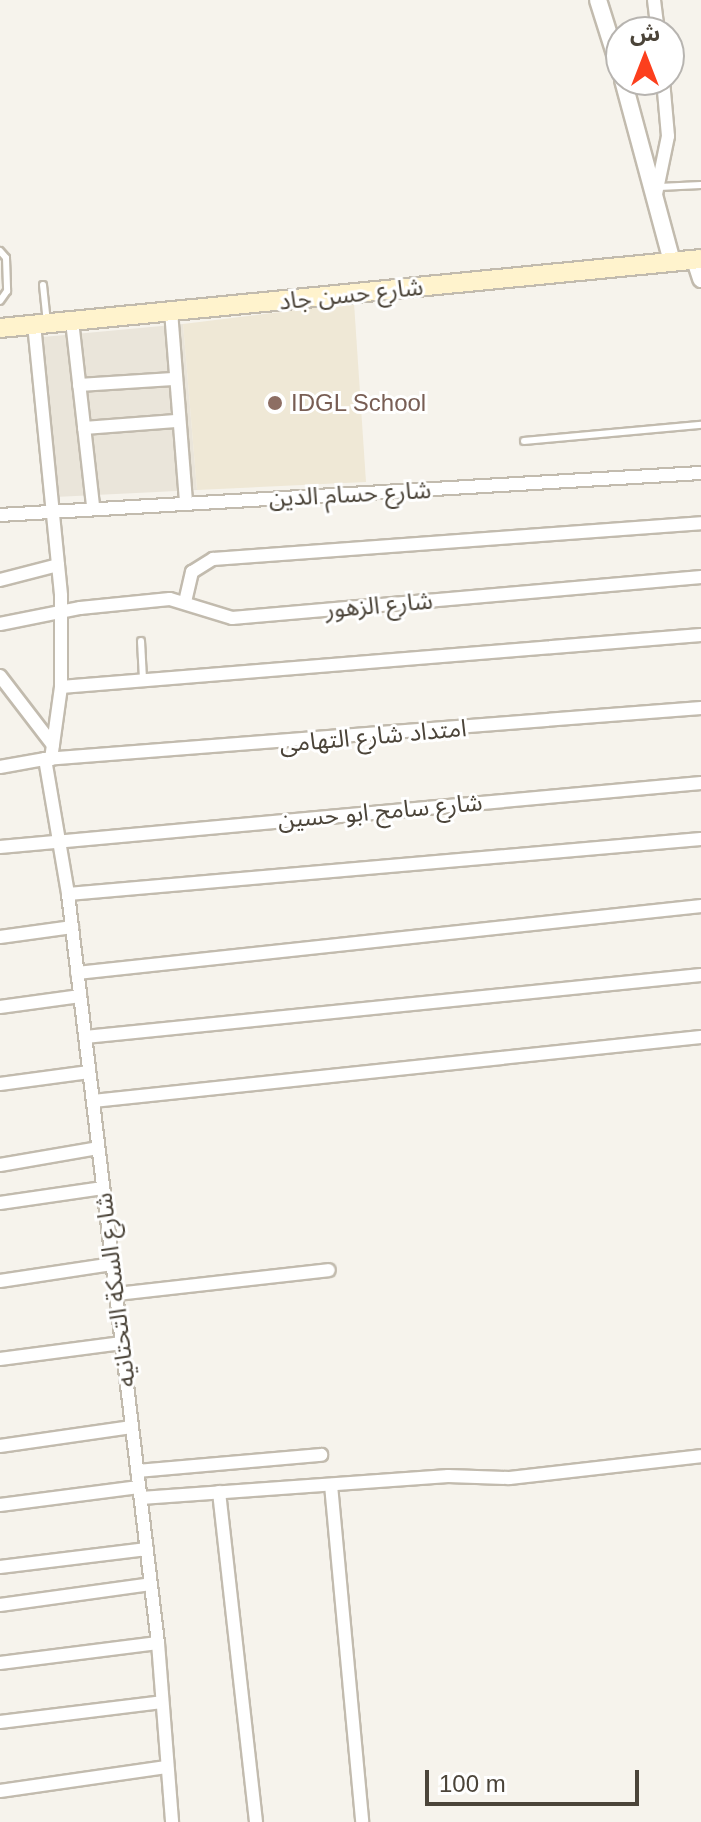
<!DOCTYPE html>
<html>
<head>
<meta charset="utf-8">
<style>
  body { margin:0 }
  #map { position:relative; width:701px; height:1822px; overflow:hidden; background:#f6f3ec; font-family:Helvetica,"Noto Sans Arabic",sans-serif }
  div>[style] { position:absolute }
  .residential>* { inset:0; background:#eae5da }
  .education>* { inset:0; background:#efe8d6 }
  .roads { filter:drop-shadow(2px 0 #c2bbae) drop-shadow(-2px 0 #c2bbae) drop-shadow(0 2px #c2bbae) drop-shadow(0 -2px #c2bbae) }
  .service>* { height:6px; margin:-3px; padding:0 3px; transform-origin:3px; border-radius:3px; background:#fff }
  .minor>* { height:12px; margin:-6px; padding:0 6px; transform-origin:6px; border-radius:6px; background:#fff }
  .tertiary>* { height:16px; margin:-8px; padding:0 8px; transform-origin:8px; border-radius:8px; background:#fff }
  .secondary>* { height:18px; margin:-9px; padding:0 9px; transform-origin:9px; border-radius:9px; background:#fff3cd }
  .dots>* { width:22px; height:22px; translate:-50% -50%; box-sizing:border-box; border:4px solid #fff; border-radius:50% }
  span { translate:-50% -50%; white-space:nowrap; text-align:center; line-height:1.15; -webkit-text-stroke:6px #fff; paint-order:stroke }
  .street-label { font-size:24px; color:#4b4439 }
  .education-label { font-size:24px; color:#785e54 }
  .left { translate:0 -50%; text-align:left }
  .north { position:absolute; left:605px; top:16px; width:80px; height:80px; box-sizing:border-box; background:#fff; border:2px solid #b7b4b0; border-radius:50%; rotate:0deg; font-size:22px; font-weight:700; line-height:32px; text-align:center; color:#4b4439 }
  .north::after { content:''; display:block; margin:auto; width:28px; height:36px; background:#fc3f1d; clip-path:polygon(50% 0,100% 100%,50% 72%,0 100%) }
  .scale { position:absolute; left:425px; top:1770px; width:214px; height:36px; box-sizing:border-box; border:4px solid #4b4439; border-top:0; padding-left:10px; font-size:24px; line-height:28px; white-space:nowrap; color:#4b4439; -webkit-text-stroke:6px #fff; paint-order:stroke }
</style>
</head>
<body>
<div id="map">
  <div class="residential">
    <i style="clip-path:polygon(183px 324px,197px 490px,55px 497px,43px 337px)"></i>
  </div>
  <div class="education">
    <i style="clip-path:polygon(354px 303px,366px 482px,197px 490px,183px 324px)"></i>
  </div>
  <div class="roads">
    <div class="service">
      <i style="left:659px;top:187px;width:42px;rotate:-2.7deg"></i>
      <i style="left:0;top:251px;width:9px;rotate:49deg"></i>
      <i style="left:6px;top:258px;width:33px;rotate:88deg"></i>
      <i style="left:7px;top:291px;width:12px;rotate:125deg"></i>
      <i style="left:43px;top:285px;width:36px;rotate:84deg"></i>
      <i style="left:524px;top:441px;width:178px;rotate:-5.2deg"></i>
      <i style="left:141px;top:641px;width:38px;rotate:87deg"></i>
    </div>
    <div class="minor">
      <i style="left:654px;top:0;width:32px;rotate:83deg"></i>
      <i style="left:655px;top:199px;width:64px;rotate:-78.3deg"></i>
      <i style="left:668px;top:136px;width:56px;rotate:-95.1deg"></i>
      <i style="left:171px;top:311px;width:192px;rotate:85.5deg"></i>
      <i style="left:72px;top:321px;width:186px;rotate:83.5deg"></i>
      <i style="left:34px;top:324px;width:273px;rotate:84.3deg"></i>
      <i style="left:61px;top:596px;width:91px;rotate:90deg"></i>
      <i style="left:61px;top:687px;width:73px;rotate:97.9deg"></i>
      <i style="left:79px;top:385px;width:94px;rotate:-3.7deg"></i>
      <i style="left:84px;top:428px;width:92px;rotate:-4.4deg"></i>
      <i style="left:0;top:515px;width:702px;rotate:-3.43deg"></i>
      <i style="left:0;top:580px;width:60px;rotate:-14.5deg"></i>
      <i style="left:185px;top:602px;width:31px;rotate:-77deg"></i>
      <i style="left:192px;top:572px;width:25px;rotate:-32deg"></i>
      <i style="left:213px;top:559px;width:489px;rotate:-4.2deg"></i>
      <i style="left:0;top:624px;width:82px;rotate:-11.3deg"></i>
      <i style="left:80px;top:608px;width:90px;rotate:-5.7deg"></i>
      <i style="left:170px;top:599px;width:65px;rotate:17deg"></i>
      <i style="left:232px;top:618px;width:471px;rotate:-5deg"></i>
      <i style="left:0;top:676px;width:87px;rotate:52.5deg"></i>
      <i style="left:61px;top:687px;width:642px;rotate:-4.65deg"></i>
      <i style="left:45px;top:759px;width:137px;rotate:80.3deg"></i>
      <i style="left:68px;top:894px;width:754px;rotate:83.15deg"></i>
      <i style="left:158px;top:1643px;width:180px;rotate:85.5deg"></i>
      <i style="left:0;top:767px;width:46px;rotate:-10.1deg"></i>
      <i style="left:45px;top:759px;width:658px;rotate:-4.45deg"></i>
      <i style="left:0;top:847px;width:704px;rotate:-5.22deg"></i>
      <i style="left:68px;top:894px;width:635px;rotate:-4.97deg"></i>
      <i style="left:0;top:937px;width:73px;rotate:-7.9deg"></i>
      <i style="left:77px;top:973px;width:628px;rotate:-6.13deg"></i>
      <i style="left:0;top:1007px;width:81px;rotate:-7.8deg"></i>
      <i style="left:85px;top:1037px;width:619px;rotate:-5.75deg"></i>
      <i style="left:0;top:1084px;width:90px;rotate:-7.7deg"></i>
      <i style="left:93px;top:1101px;width:611px;rotate:-6.01deg"></i>
      <i style="left:0;top:1165px;width:99px;rotate:-9.8deg"></i>
      <i style="left:0;top:1203px;width:104px;rotate:-8.3deg"></i>
      <i style="left:0;top:1281px;width:113px;rotate:-8.6deg"></i>
      <i style="left:116px;top:1294px;width:214px;rotate:-6.4deg"></i>
      <i style="left:0;top:1359px;width:123px;rotate:-7.5deg"></i>
      <i style="left:0;top:1446px;width:133px;rotate:-8.2deg"></i>
      <i style="left:137px;top:1471px;width:185px;rotate:-5deg"></i>
      <i style="left:331px;top:1485px;width:338px;rotate:84.7deg"></i>
      <i style="left:219px;top:1492px;width:332px;rotate:83.6deg"></i>
      <i style="left:141px;top:1498px;width:308px;rotate:-4.1deg"></i>
      <i style="left:448px;top:1476px;width:61px;rotate:1.9deg"></i>
      <i style="left:509px;top:1478px;width:193px;rotate:-6.5deg"></i>
      <i style="left:0;top:1505px;width:140px;rotate:-7.4deg"></i>
      <i style="left:0;top:1567px;width:148px;rotate:-7deg"></i>
      <i style="left:0;top:1605px;width:152px;rotate:-7.9deg"></i>
      <i style="left:0;top:1663px;width:159px;rotate:-7.2deg"></i>
      <i style="left:0;top:1722px;width:163px;rotate:-7deg"></i>
      <i style="left:0;top:1791px;width:168px;rotate:-8.2deg"></i>
    </div>
    <div class="tertiary">
      <i style="left:598px;top:0;width:77px;rotate:72.5deg"></i>
      <i style="left:623px;top:80px;width:188px;rotate:74.9deg"></i>
      <i style="left:695px;top:260px;width:20px;rotate:72deg"></i>
    </div>
    <div class="secondary">
      <i style="left:0;top:328px;width:704px;rotate:-5.62deg"></i>
    </div>
  </div>
  <div class="dots">
    <i style="left:275px;top:403px;background:#8d6e63"></i>
  </div>
  <div class="street-label">
    <span style="left:351px;top:294px;rotate:-6deg">شارع حسن جاد</span>
    <span style="left:350px;top:494px;rotate:-3deg">شارع حسام الدين</span>
    <span style="left:379px;top:605px;rotate:-5deg">شارع الزهور</span>
    <span style="left:373px;top:736px;rotate:-5deg">امتداد شارع التهامى</span>
    <span style="left:380px;top:811px;rotate:-5deg">شارع سامح ابو حسين</span>
    <span style="left:115px;top:1290px;rotate:-97deg">شارع السكة التحتانيه</span>
  </div>
  <div class="education-label">
    <span class="left" style="left:291px;top:403px">IDGL School</span>
  </div>
  <div class="north">ش</div>
  <div class="scale">100 m</div>
</div>
</body>
</html>
